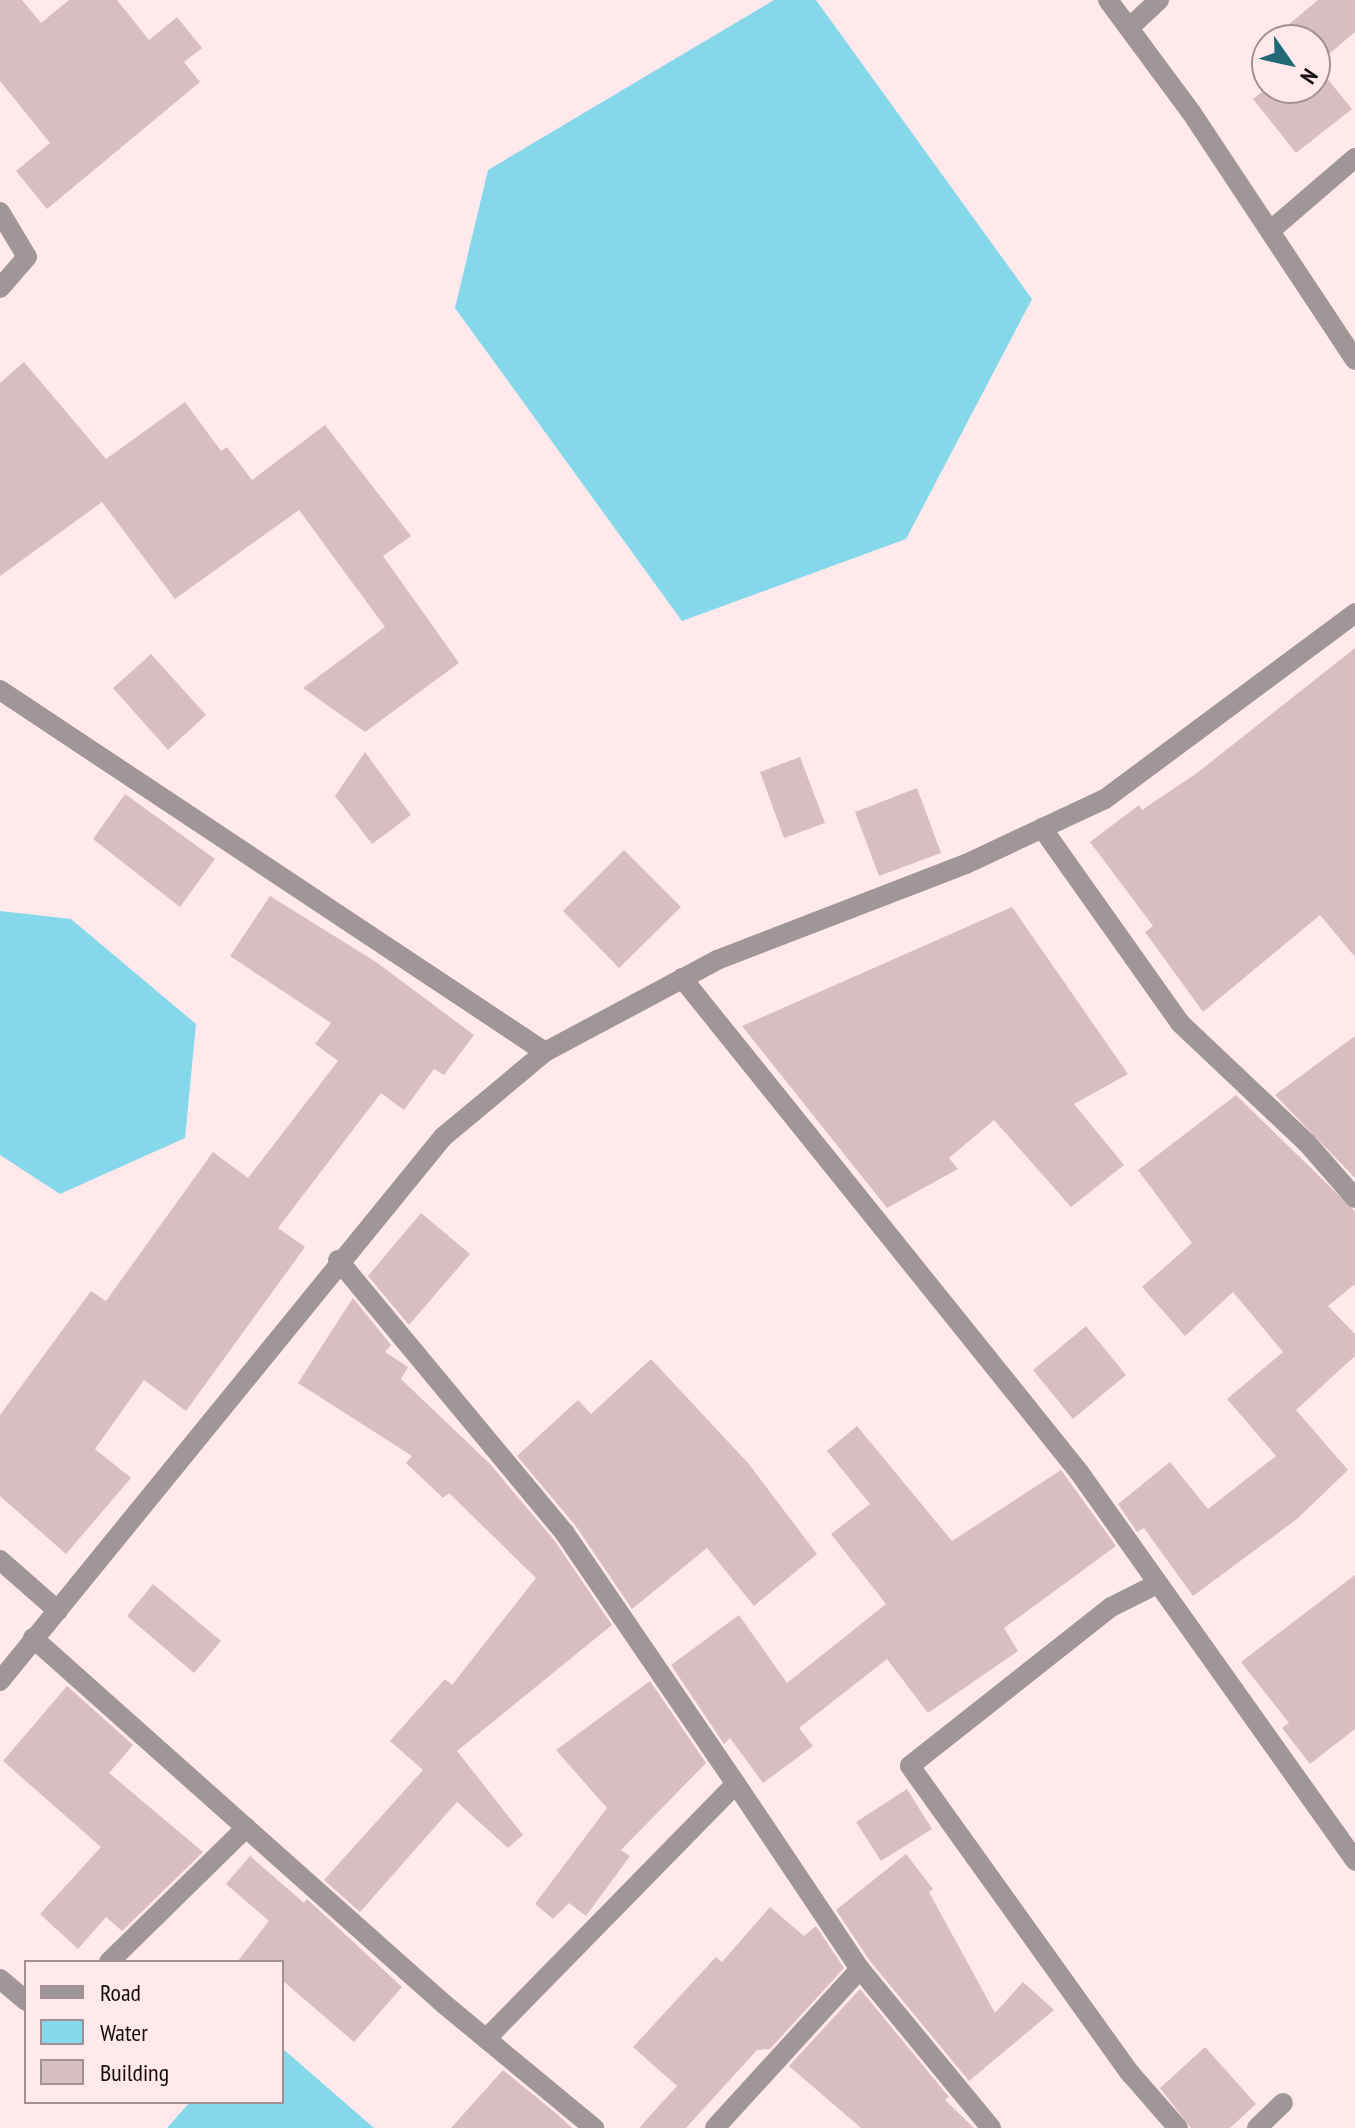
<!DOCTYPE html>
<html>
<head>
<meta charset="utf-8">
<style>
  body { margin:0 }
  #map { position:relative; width:1355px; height:2128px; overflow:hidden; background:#ffe9ed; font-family:"PT Sans Narrow",sans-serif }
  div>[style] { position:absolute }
  .water>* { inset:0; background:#85d8ea }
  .building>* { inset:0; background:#d8bec3 }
  .minor>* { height:20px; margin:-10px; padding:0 10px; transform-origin:10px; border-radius:10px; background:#a09597 }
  span { translate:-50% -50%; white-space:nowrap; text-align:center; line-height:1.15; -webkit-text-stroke:6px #ffe9ed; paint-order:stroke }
  .legend { position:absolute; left:24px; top:1960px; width:260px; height:144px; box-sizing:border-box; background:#ffe9ed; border:2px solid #a29194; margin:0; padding:10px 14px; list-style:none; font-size:24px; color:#160d0f }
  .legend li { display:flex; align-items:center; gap:16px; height:40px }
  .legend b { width:40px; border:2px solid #a29194 }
  .north { position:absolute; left:1251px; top:24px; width:80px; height:80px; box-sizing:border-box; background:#ffe9ed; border:2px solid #a29194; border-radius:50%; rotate:124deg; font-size:22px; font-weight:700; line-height:32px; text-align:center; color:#160d0f }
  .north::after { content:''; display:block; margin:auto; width:28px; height:36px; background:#206876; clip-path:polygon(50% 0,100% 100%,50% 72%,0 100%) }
</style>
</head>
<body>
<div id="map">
  <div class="water">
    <i style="clip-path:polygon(774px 0,816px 0,1032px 299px,906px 539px,682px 621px,455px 308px,488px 170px)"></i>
    <i style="clip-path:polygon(0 911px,71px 919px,196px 1024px,185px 1138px,60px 1194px,0 1155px)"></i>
    <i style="clip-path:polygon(282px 2048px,374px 2128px,167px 2128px,190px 2102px,282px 2102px)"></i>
  </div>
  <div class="building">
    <i style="clip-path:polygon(0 0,22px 0,41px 23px,69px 0,117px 0,149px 40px,177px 17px,202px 48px,184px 62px,200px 82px,47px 209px,16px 171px,50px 143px,0 81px)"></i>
    <i style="clip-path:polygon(1318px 0,1355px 0,1355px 32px,1316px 65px,1352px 109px,1296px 153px,1253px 99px,1267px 88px,1315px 88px,1315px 40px,1270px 40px)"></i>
    <i style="clip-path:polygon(24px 362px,106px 459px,185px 402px,221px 451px,227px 447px,252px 480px,325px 425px,411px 536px,383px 556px,459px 663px,365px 732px,303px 688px,385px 627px,299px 510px,175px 599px,102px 502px,0 576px,0 383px)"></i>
    <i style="clip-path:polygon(1355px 648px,1355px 957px,1320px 915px,1203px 1012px,1145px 932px,1153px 926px,1090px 842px,1139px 805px,1142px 810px,1197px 773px)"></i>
    <i style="clip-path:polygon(151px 654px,206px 715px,168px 750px,113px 688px)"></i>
    <i style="clip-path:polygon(365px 752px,411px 815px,372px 844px,335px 796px)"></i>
    <i style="clip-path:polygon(800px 757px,825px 823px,784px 838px,760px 772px)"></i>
    <i style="clip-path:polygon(917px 788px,941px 853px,879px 876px,855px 812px)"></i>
    <i style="clip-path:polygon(125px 794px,215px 859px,180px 907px,93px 839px)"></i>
    <i style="clip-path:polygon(624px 850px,681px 907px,619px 968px,563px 911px)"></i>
    <i style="clip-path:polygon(270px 896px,376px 962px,474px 1035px,444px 1075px,434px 1069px,404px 1110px,381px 1093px,278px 1228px,305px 1247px,186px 1411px,144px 1380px,95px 1449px,131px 1478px,66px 1554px,0 1496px,0 1415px,91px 1291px,106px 1301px,213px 1152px,248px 1178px,338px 1061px,315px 1044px,331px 1023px,230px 956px)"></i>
    <i style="clip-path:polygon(1012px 907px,1128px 1074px,1074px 1104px,1124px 1165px,1071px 1207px,994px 1120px,949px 1158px,958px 1169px,887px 1208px,742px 1026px)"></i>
    <i style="clip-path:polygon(1355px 1036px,1355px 1178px,1275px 1095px)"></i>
    <i style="clip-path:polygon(1236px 1095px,1355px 1211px,1355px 1284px,1328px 1306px,1355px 1334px,1355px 1356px,1296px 1410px,1348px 1470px,1297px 1519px,1193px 1596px,1144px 1528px,1137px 1532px,1118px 1504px,1170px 1462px,1208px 1509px,1276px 1456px,1227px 1399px,1283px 1352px,1233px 1292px,1185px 1336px,1142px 1287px,1192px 1243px,1138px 1170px)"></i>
    <i style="clip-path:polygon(421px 1213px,470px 1254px,409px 1325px,368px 1276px)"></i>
    <i style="clip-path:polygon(353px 1298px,391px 1345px,385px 1352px,408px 1367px,401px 1379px,490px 1464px,554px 1540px,612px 1625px,457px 1751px,523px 1835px,508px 1848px,457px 1802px,360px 1912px,324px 1880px,423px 1770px,390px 1741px,445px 1679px,452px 1685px,536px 1578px,449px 1493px,443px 1498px,406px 1463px,412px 1456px,298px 1383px)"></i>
    <i style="clip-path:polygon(1086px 1326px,1126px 1375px,1073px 1419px,1033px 1370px)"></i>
    <i style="clip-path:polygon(651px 1359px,748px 1463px,817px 1554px,754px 1606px,707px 1548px,632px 1609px,575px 1525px,517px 1456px,578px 1400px,591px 1414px)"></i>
    <i style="clip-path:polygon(857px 1426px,952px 1541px,1061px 1470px,1116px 1546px,1004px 1628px,1018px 1651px,928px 1713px,887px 1659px,799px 1728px,813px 1746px,763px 1783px,730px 1738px,724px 1744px,671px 1665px,739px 1615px,787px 1683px,886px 1604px,831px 1534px,870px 1504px,827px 1451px)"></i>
    <i style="clip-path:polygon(1355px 1575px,1355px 1729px,1310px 1764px,1282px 1728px,1289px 1723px,1241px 1662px)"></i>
    <i style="clip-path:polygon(153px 1584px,221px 1641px,194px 1673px,127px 1616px)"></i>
    <i style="clip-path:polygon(650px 1681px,706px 1763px,621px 1850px,630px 1856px,586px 1916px,569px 1903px,553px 1919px,535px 1904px,607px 1808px,556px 1750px)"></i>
    <i style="clip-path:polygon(67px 1686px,133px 1745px,109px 1773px,203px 1852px,122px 1931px,106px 1917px,78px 1949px,40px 1914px,101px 1847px,3px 1761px)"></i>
    <i style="clip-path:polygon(907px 1789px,932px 1829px,881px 1861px,856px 1822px)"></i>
    <i style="clip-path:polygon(906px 1854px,933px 1889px,929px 1892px,995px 2013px,1023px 1982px,1054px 2010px,969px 2081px,870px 1961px,836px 1910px)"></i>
    <i style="clip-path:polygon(250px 1856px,304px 1903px,307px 1899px,402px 1987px,354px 2042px,282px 1980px,282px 1962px,237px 1962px,269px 1921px,226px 1884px)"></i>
    <i style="clip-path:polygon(770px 1907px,804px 1936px,816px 1926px,844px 1968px,770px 2049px,757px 2050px,686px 2128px,639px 2128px,677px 2086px,633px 2047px,716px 1957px,722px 1962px)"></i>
    <i style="clip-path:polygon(860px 1989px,949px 2097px,945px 2100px,974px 2128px,861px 2128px,789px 2066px)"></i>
    <i style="clip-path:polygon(1205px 2047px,1256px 2104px,1230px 2128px,1191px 2128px,1160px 2088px)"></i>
    <i style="clip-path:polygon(503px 2070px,558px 2115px,572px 2128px,451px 2128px)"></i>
  </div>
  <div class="minor">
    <i style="left:1108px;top:0;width:139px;rotate:53.5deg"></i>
    <i style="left:1191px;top:112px;width:297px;rotate:56.5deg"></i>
    <i style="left:1129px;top:28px;width:41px;rotate:-43deg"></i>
    <i style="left:0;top:212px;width:52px;rotate:59deg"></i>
    <i style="left:27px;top:257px;width:41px;rotate:131.1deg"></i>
    <i style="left:1270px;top:231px;width:112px;rotate:-40.7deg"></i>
    <i style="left:0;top:690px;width:654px;rotate:33.59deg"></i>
    <i style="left:1042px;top:828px;width:239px;rotate:54.7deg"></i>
    <i style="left:1180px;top:1023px;width:175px;rotate:43.4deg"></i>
    <i style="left:1307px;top:1143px;width:73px;rotate:48.9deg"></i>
    <i style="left:682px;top:978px;width:634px;rotate:51.21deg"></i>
    <i style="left:1079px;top:1472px;width:477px;rotate:54.6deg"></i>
    <i style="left:338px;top:1260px;width:354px;rotate:50.3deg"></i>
    <i style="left:564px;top:1532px;width:305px;rotate:55.7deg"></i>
    <i style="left:0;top:1560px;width:77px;rotate:41.3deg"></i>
    <i style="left:1157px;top:1584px;width:51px;rotate:153.4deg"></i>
    <i style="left:1111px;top:1607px;width:256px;rotate:141.7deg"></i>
    <i style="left:910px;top:1766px;width:378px;rotate:54.4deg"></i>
    <i style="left:1130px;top:2073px;width:73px;rotate:48.9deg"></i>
    <i style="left:33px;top:1638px;width:550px;rotate:41.69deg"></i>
    <i style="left:444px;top:2004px;width:195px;rotate:39.6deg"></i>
    <i style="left:0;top:1681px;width:702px;rotate:-50.84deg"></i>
    <i style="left:443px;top:1137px;width:133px;rotate:-39.8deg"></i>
    <i style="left:545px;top:1052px;width:195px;rotate:-28.1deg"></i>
    <i style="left:717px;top:960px;width:267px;rotate:-21.1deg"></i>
    <i style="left:966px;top:864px;width:153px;rotate:-25.1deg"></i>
    <i style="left:1105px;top:799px;width:312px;rotate:-36.6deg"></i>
    <i style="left:109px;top:1962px;width:192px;rotate:-44.4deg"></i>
    <i style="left:860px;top:1969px;width:206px;rotate:50.5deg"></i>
    <i style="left:0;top:1979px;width:34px;rotate:40deg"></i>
    <i style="left:486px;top:2039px;width:357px;rotate:-45.6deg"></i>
    <i style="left:736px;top:1784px;width:223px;rotate:56.2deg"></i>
    <i style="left:860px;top:1969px;width:215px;rotate:132.4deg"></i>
    <i style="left:1257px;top:2128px;width:36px;rotate:-44deg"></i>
  </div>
  <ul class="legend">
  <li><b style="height:10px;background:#a09597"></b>Road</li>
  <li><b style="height:22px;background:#85d8ea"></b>Water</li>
  <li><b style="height:22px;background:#d8bec3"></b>Building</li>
  </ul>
  <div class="north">N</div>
</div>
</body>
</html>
